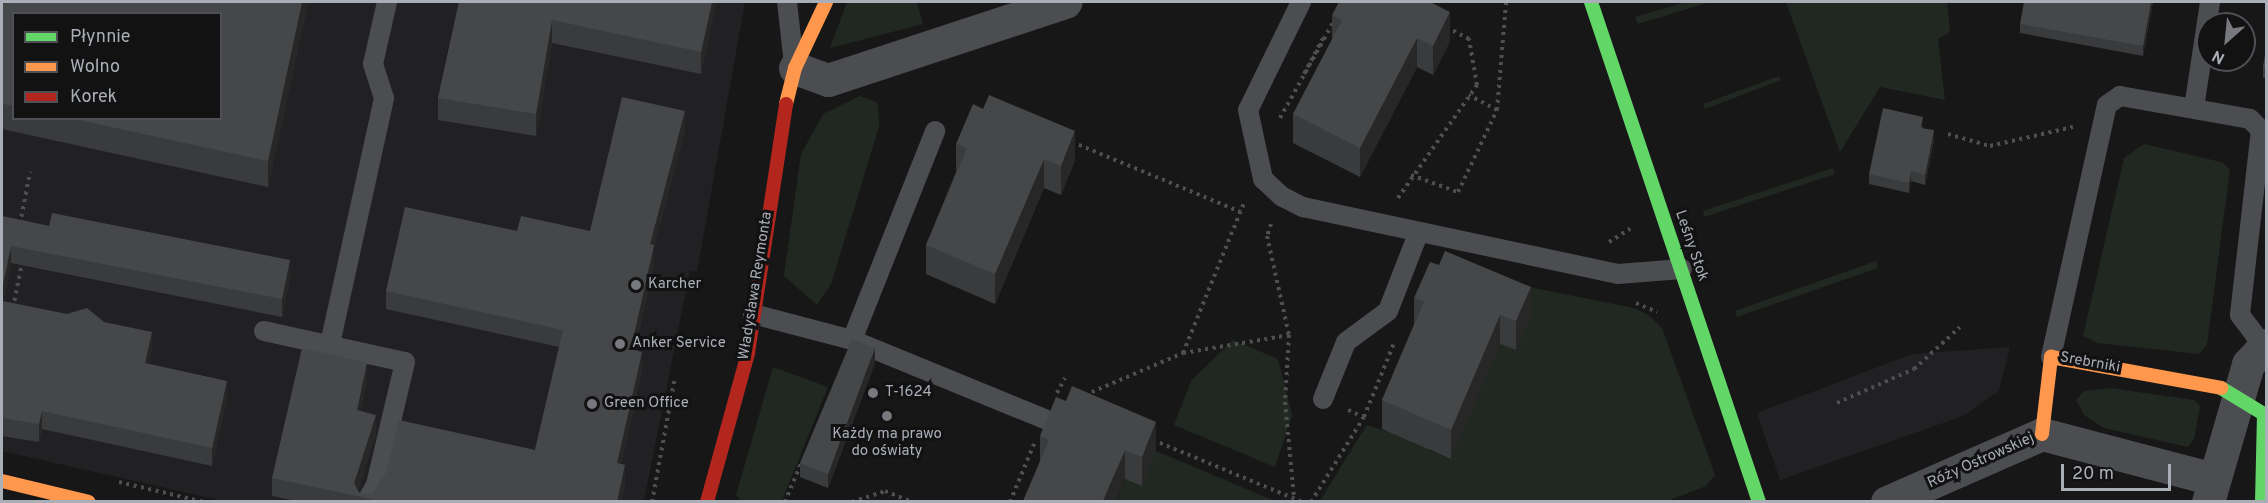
<!DOCTYPE html>
<html>
<head>
<meta charset="utf-8">
<style>
  body { margin:0 }
  #map { position:relative; width:2268px; height:503px; overflow:hidden; background:#171718; font-family:Overpass,sans-serif }
  div>[style] { position:absolute }
  .built>* { inset:0; background:#212123 }
  .green>* { inset:0; background:#212822 }
  .path>* { height:4px; margin-top:-2px; transform-origin:0; background:repeating-linear-gradient(90deg,#4d4f51 0 3px,transparent 0 7.5px) }
  .lane>* { height:20px; margin:-10px; padding:0 10px; transform-origin:10px; border-radius:10px; background:#4c4d50 }
  .street>* { height:33px; margin:-16.5px; padding:0 16.5px; transform-origin:16.5px; border-radius:16.5px; background:#4c4d50 }
  .fast>* { height:14px; margin:-7px; padding:0 7px; transform-origin:7px; border-radius:7px; background:#63d668 }
  .slow>* { height:14px; margin:-7px; padding:0 7px; transform-origin:7px; border-radius:7px; background:#ff974d }
  .jam>* { height:14px; margin:-7px; padding:0 7px; transform-origin:7px; border-radius:7px; background:#b3261e }
  .wall>* { inset:0; background:#3a3b3c }
  .shaded-wall>* { inset:0; background:#272728 }
  .building>* { inset:0; background:#464749 }
  .dots>* { width:16px; height:16px; translate:-50% -50%; box-sizing:border-box; border:3px solid #121213; border-radius:50% }
  span { translate:-50% -50%; white-space:nowrap; text-align:center; line-height:1.15; -webkit-text-stroke:6px #121213; paint-order:stroke }
  .street-label { font-size:15px; color:#aaaeb7 }
  .poi-label { font-size:15px; color:#aaaeb7 }
  .left { translate:0 -50%; text-align:left }
  .frame { position:absolute; inset:0; border:3px solid #aaaeb7; pointer-events:none }
  .legend { position:absolute; left:12px; top:12px; width:210px; height:108px; box-sizing:border-box; background:#121213; border:2px solid #4f5055; margin:0; padding:8px 10px; list-style:none; font-size:18px; color:#aaaeb7 }
  .legend li { display:flex; align-items:center; gap:12px; height:30px }
  .legend b { width:30px; border:2px solid #4f5055 }
  .north { position:absolute; left:2196px; top:12px; width:60px; height:60px; box-sizing:border-box; background:#121213; border:2px solid #4f5055; border-radius:50%; rotate:207deg; font-size:16px; font-weight:700; line-height:24px; text-align:center; color:#aaaeb7 }
  .north::after { content:''; display:block; margin:auto; width:21px; height:27px; background:#77797f; clip-path:polygon(50% 0,100% 100%,50% 72%,0 100%) }
  .scale { position:absolute; left:2061px; top:464px; width:110px; height:27px; box-sizing:border-box; border:3px solid #aaaeb7; border-top:0; padding-left:8px; font-size:18px; line-height:21px; white-space:nowrap; color:#aaaeb7; -webkit-text-stroke:4px #121213; paint-order:stroke }
</style>
</head>
<body>
<div id="map">
  <div class="built">
    <i style="clip-path:polygon(evenodd,2px 2px,745px 2px,697px 272px,690px 271px,644px 501px,223px 501px,2px 451px,2px 2px,14px 14px,220px 14px,220px 118px,14px 118px,14px 14px)"></i>
    <i style="clip-path:polygon(2010px 347px,1999px 391px,1963px 416px,1780px 480px,1757px 413px,1912px 354px)"></i>
  </div>
  <div class="green">
    <i style="clip-path:polygon(847px 2px,917px 2px,923px 24px,830px 48px)"></i>
    <i style="clip-path:polygon(1686px 2px,1710px 2px,1638px 24px,1635px 17px)"></i>
    <i style="clip-path:polygon(1786px 2px,1947px 2px,1950px 32px,1938px 39px,1945px 100px,1880px 87px,1840px 152px)"></i>
    <i style="clip-path:polygon(1779px 76px,1781px 80px,1705px 109px,1703px 104px)"></i>
    <i style="clip-path:polygon(860px 96px,878px 103px,879px 127px,831px 284px,817px 305px,784px 276px,801px 154px,823px 114px)"></i>
    <i style="clip-path:polygon(2144px 144px,2221px 162px,2230px 169px,2207px 345px,2199px 354px,2097px 343px,2083px 336px,2124px 158px)"></i>
    <i style="clip-path:polygon(1833px 168px,1835px 174px,1704px 217px,1703px 211px)"></i>
    <i style="clip-path:polygon(1876px 261px,1878px 268px,1737px 317px,1735px 311px)"></i>
    <i style="clip-path:polygon(1450px 271px,1634px 308px,1650px 316px,1662px 328px,1715px 475px,1706px 486px,1667px 501px,1319px 502px,1367px 425px,1430px 445px,1428px 450px,1451px 459px,1500px 344px,1516px 350px,1530px 316px)"></i>
    <i style="clip-path:polygon(1233px 340px,1278px 359px,1292px 415px,1275px 467px,1174px 425px,1191px 381px)"></i>
    <i style="clip-path:polygon(773px 367px,828px 387px,782px 501px,741px 501px,736px 495px)"></i>
    <i style="clip-path:polygon(2110px 388px,2194px 400px,2200px 406px,2194px 439px,2188px 447px,2104px 428px,2084px 415px,2076px 400px,2084px 391px)"></i>
    <i style="clip-path:polygon(1156px 451px,1275px 501px,1115px 502px,1125px 479px,1142px 485px)"></i>
  </div>
  <div class="path">
    <i style="left:1304px;top:74px;width:40px;rotate:-62deg"></i>
    <i style="left:1497px;top:110px;width:108px;rotate:-85.2deg"></i>
    <i style="left:1280px;top:118px;width:111px;rotate:-60.9deg"></i>
    <i style="left:1948px;top:134px;width:44px;rotate:15.9deg"></i>
    <i style="left:1990px;top:146px;width:85px;rotate:-12.9deg"></i>
    <i style="left:1072px;top:142px;width:183px;rotate:22.5deg"></i>
    <i style="left:1411px;top:175px;width:50px;rotate:19.9deg"></i>
    <i style="left:1458px;top:192px;width:91px;rotate:-64.6deg"></i>
    <i style="left:1497px;top:110px;width:32px;rotate:-152deg"></i>
    <i style="left:1398px;top:198px;width:138px;rotate:-55deg"></i>
    <i style="left:1477px;top:85px;width:47px;rotate:-99.9deg"></i>
    <i style="left:1469px;top:39px;width:24px;rotate:-152deg"></i>
    <i style="left:20px;top:224px;width:53px;rotate:-79.1deg"></i>
    <i style="left:1271px;top:224px;width:13px;rotate:108deg"></i>
    <i style="left:1267px;top:236px;width:101px;rotate:77.5deg"></i>
    <i style="left:1289px;top:335px;width:67px;rotate:93.4deg"></i>
    <i style="left:1285px;top:402px;width:95px;rotate:84.6deg"></i>
    <i style="left:1609px;top:242px;width:25px;rotate:-32deg"></i>
    <i style="left:1636px;top:303px;width:23px;rotate:23deg"></i>
    <i style="left:13px;top:308px;width:46px;rotate:-78.7deg"></i>
    <i style="left:1183px;top:353px;width:108px;rotate:-9.6deg"></i>
    <i style="left:1057px;top:393px;width:17px;rotate:-62deg"></i>
    <i style="left:1085px;top:395px;width:107px;rotate:-23.2deg"></i>
    <i style="left:1183px;top:353px;width:165px;rotate:-67.9deg"></i>
    <i style="left:1837px;top:403px;width:84px;rotate:-23.8deg"></i>
    <i style="left:1914px;top:369px;width:62px;rotate:-42.4deg"></i>
    <i style="left:1348px;top:410px;width:17px;rotate:24deg"></i>
    <i style="left:1153px;top:440px;width:162px;rotate:22.5deg"></i>
    <i style="left:119px;top:482px;width:87px;rotate:13.2deg"></i>
    <i style="left:652px;top:502px;width:127px;rotate:-79.6deg"></i>
    <i style="left:785px;top:502px;width:42px;rotate:-67.7deg"></i>
    <i style="left:852px;top:502px;width:35px;rotate:-18deg"></i>
    <i style="left:885px;top:491px;width:29px;rotate:22deg"></i>
    <i style="left:1010px;top:502px;width:63px;rotate:-67.5deg"></i>
    <i style="left:1311px;top:502px;width:100px;rotate:-58.1deg"></i>
    <i style="left:1364px;top:417px;width:80px;rotate:-67.9deg"></i>
  </div>
  <div class="lane">
    <i style="left:787px;top:2px;width:62px;rotate:83.6deg"></i>
    <i style="left:1301px;top:2px;width:120px;rotate:116.1deg"></i>
    <i style="left:1248px;top:110px;width:71px;rotate:77.7deg"></i>
    <i style="left:1263px;top:179px;width:25px;rotate:43deg"></i>
    <i style="left:1281px;top:196px;width:25px;rotate:27deg"></i>
    <i style="left:1303px;top:207px;width:322px;rotate:12deg"></i>
    <i style="left:1618px;top:274px;width:64px;rotate:-4.5deg"></i>
    <i style="left:2194px;top:108px;width:107px;rotate:-81.4deg"></i>
    <i style="left:753px;top:314px;width:102px;rotate:14.7deg"></i>
    <i style="left:852px;top:340px;width:209px;rotate:22.3deg"></i>
    <i style="left:264px;top:331px;width:144px;rotate:12.4deg"></i>
    <i style="left:405px;top:362px;width:126px;rotate:103.3deg"></i>
    <i style="left:376px;top:485px;width:20px;rotate:120deg"></i>
    <i style="left:852px;top:340px;width:225px;rotate:-68.3deg"></i>
    <i style="left:330px;top:344px;width:252px;rotate:-77.6deg"></i>
    <i style="left:384px;top:98px;width:36px;rotate:-108deg"></i>
    <i style="left:373px;top:64px;width:64px;rotate:-77.3deg"></i>
    <i style="left:2051px;top:357px;width:258px;rotate:-77.5deg"></i>
    <i style="left:2107px;top:105px;width:16px;rotate:-35deg"></i>
    <i style="left:2120px;top:96px;width:132px;rotate:10deg"></i>
    <i style="left:2250px;top:119px;width:16px;rotate:45deg"></i>
    <i style="left:2261px;top:130px;width:186px;rotate:96.5deg"></i>
    <i style="left:2240px;top:315px;width:39px;rotate:53deg"></i>
    <i style="left:1323px;top:399px;width:61px;rotate:-68deg"></i>
    <i style="left:1346px;top:342px;width:52px;rotate:-36.4deg"></i>
    <i style="left:1388px;top:311px;width:83px;rotate:-68.7deg"></i>
  </div>
  <div class="street">
    <i style="left:795px;top:68px;width:35px;rotate:20deg"></i>
    <i style="left:828px;top:80px;width:250px;rotate:-18.2deg"></i>
    <i style="left:1887px;top:502px;width:169px;rotate:-23.7deg"></i>
    <i style="left:2042px;top:434px;width:177px;rotate:14.7deg"></i>
    <i style="left:2208px;top:502px;width:144px;rotate:-73.8deg"></i>
    <i style="left:2248px;top:364px;width:26px;rotate:-47deg"></i>
  </div>
  <div class="fast">
    <i style="left:1591px;top:2px;width:527px;rotate:71.43deg"></i>
    <i style="left:2221px;top:388px;width:50px;rotate:31.2deg"></i>
    <i style="left:2264px;top:414px;width:88px;rotate:91.3deg"></i>
  </div>
  <div class="slow">
    <i style="left:786px;top:104px;width:37px;rotate:-76deg"></i>
    <i style="left:795px;top:68px;width:73px;rotate:-64.8deg"></i>
    <i style="left:2042px;top:434px;width:78px;rotate:-83.3deg"></i>
    <i style="left:2051px;top:357px;width:173px;rotate:10.3deg"></i>
    <i style="left:2px;top:481px;width:89px;rotate:13.6deg"></i>
  </div>
  <div class="jam">
    <i style="left:707px;top:502px;width:155px;rotate:-74.6deg"></i>
    <i style="left:748px;top:353px;width:252px;rotate:-81.3deg"></i>
  </div>
  <div class="wall">
    <i style="clip-path:polygon(evenodd,2px 2px,308px 2px,268px 187px,2px 129px,2px 2px,14px 14px,220px 118px,14px 118px,14px 14px)"></i>
    <i style="clip-path:polygon(459px 2px,716px 2px,701px 74px,552px 43px,536px 136px,438px 120px,438px 98px)"></i>
    <i style="clip-path:polygon(2153px 2px,2143px 56px,2020px 33px,2020px 24px)"></i>
    <i style="clip-path:polygon(1332px 15px,1450px 41px,1433px 75px,1417px 67px,1360px 177px,1293px 143px,1293px 114px,1332px 40px)"></i>
    <i style="clip-path:polygon(2266px 49px,2266px 78px,2263px 78px,2263px 68px)"></i>
    <i style="clip-path:polygon(1923px 126px,1923px 129px,1934px 140px,1925px 185px,1911px 181px,1909px 193px,1869px 184px,1869px 174px)"></i>
    <i style="clip-path:polygon(685px 130px,654px 247px,654px 264px,635px 350px,642px 370px,621px 464px,625px 484px,621px 501px,296px 501px,272px 496px,272px 478px,367px 382px,360px 411px,376px 433px,358px 490px,360px 494px,372px 494px,535px 450px,559px 347px,386px 309px,386px 291px,517px 231px,590px 231px)"></i>
    <i style="clip-path:polygon(956px 144px,1075px 160px,1061px 195px,1044px 188px,995px 304px,926px 274px,926px 245px,956px 172px)"></i>
    <i style="clip-path:polygon(2px 216px,290px 277px,282px 317px,11px 263px,3px 301px,104px 322px,152px 350px,148px 364px,227px 398px,212px 466px,42px 429px,39px 442px,2px 436px)"></i>
    <i style="clip-path:polygon(1414px 298px,1531px 316px,1516px 350px,1500px 344px,1451px 459px,1382px 429px,1382px 400px,1414px 324px)"></i>
    <i style="clip-path:polygon(875px 363px,828px 488px,800px 477px,800px 463px)"></i>
    <i style="clip-path:polygon(1040px 436px,1156px 451px,1142px 486px,1125px 479px,1040px 462px)"></i>
  </div>
  <div class="shaded-wall">
    <i style="clip-path:polygon(302px 2px,308px 2px,268px 187px,268px 161px)"></i>
    <i style="clip-path:polygon(712px 2px,716px 2px,701px 74px,701px 52px)"></i>
    <i style="clip-path:polygon(2151px 2px,2153px 2px,2143px 56px,2143px 46px)"></i>
    <i style="clip-path:polygon(1450px 12px,1450px 41px,1433px 75px,1433px 46px)"></i>
    <i style="clip-path:polygon(552px 20px,552px 43px,536px 136px,536px 114px)"></i>
    <i style="clip-path:polygon(1417px 38px,1417px 67px,1360px 177px,1360px 148px)"></i>
    <i style="clip-path:polygon(685px 111px,685px 130px,654px 247px,654px 264px,631px 368px,631px 349px,650px 244px)"></i>
    <i style="clip-path:polygon(1934px 130px,1934px 140px,1925px 185px,1925px 175px)"></i>
    <i style="clip-path:polygon(1075px 131px,1075px 160px,1061px 195px,1061px 166px)"></i>
    <i style="clip-path:polygon(1044px 159px,1044px 188px,995px 304px,995px 274px)"></i>
    <i style="clip-path:polygon(1911px 171px,1911px 181px,1909px 193px,1909px 183px)"></i>
    <i style="clip-path:polygon(11px 246px,11px 263px,2px 306px,2px 289px)"></i>
    <i style="clip-path:polygon(290px 260px,290px 277px,282px 317px,282px 299px)"></i>
    <i style="clip-path:polygon(1531px 287px,1531px 316px,1516px 350px,1516px 321px)"></i>
    <i style="clip-path:polygon(1500px 315px,1500px 344px,1451px 459px,1451px 430px)"></i>
    <i style="clip-path:polygon(152px 332px,152px 350px,145px 381px,145px 363px)"></i>
    <i style="clip-path:polygon(875px 348px,875px 363px,828px 488px,828px 474px)"></i>
    <i style="clip-path:polygon(642px 352px,642px 370px,617px 481px,617px 463px)"></i>
    <i style="clip-path:polygon(367px 363px,367px 382px,357px 428px,357px 410px)"></i>
    <i style="clip-path:polygon(227px 381px,227px 398px,212px 466px,212px 448px)"></i>
    <i style="clip-path:polygon(42px 411px,42px 429px,39px 442px,39px 424px)"></i>
    <i style="clip-path:polygon(376px 415px,376px 433px,356px 496px,354px 483px)"></i>
    <i style="clip-path:polygon(1156px 422px,1156px 451px,1142px 486px,1142px 457px)"></i>
    <i style="clip-path:polygon(1125px 450px,1125px 479px,1115px 501px,1103px 501px)"></i>
    <i style="clip-path:polygon(625px 465px,625px 484px,621px 501px,617px 501px)"></i>
  </div>
  <div class="building">
    <i style="clip-path:polygon(2px 2px,302px 2px,268px 161px,70px 118px,220px 118px,220px 14px,14px 14px,14px 106px,2px 104px)"></i>
    <i style="clip-path:polygon(459px 2px,712px 2px,701px 52px,552px 20px,536px 114px,438px 98px)"></i>
    <i style="clip-path:polygon(1339px 2px,1430px 2px,1450px 12px,1433px 46px,1417px 38px,1360px 148px,1293px 114px,1342px 20px,1332px 15px)"></i>
    <i style="clip-path:polygon(2024px 2px,2151px 2px,2143px 46px,2020px 24px)"></i>
    <i style="clip-path:polygon(2266px 49px,2266px 69px,2263px 68px)"></i>
    <i style="clip-path:polygon(989px 95px,1075px 131px,1061px 166px,1044px 159px,995px 274px,926px 245px,967px 148px,956px 144px,973px 104px,983px 109px)"></i>
    <i style="clip-path:polygon(622px 97px,685px 111px,650px 244px,654px 245px,631px 349px,642px 352px,617px 463px,625px 465px,617px 501px,380px 501px,272px 478px,302px 348px,367px 363px,357px 410px,376px 415px,354px 483px,360px 494px,372px 494px,386px 473px,399px 420px,535px 450px,563px 330px,386px 291px,405px 207px,517px 231px,521px 216px,590px 231px)"></i>
    <i style="clip-path:polygon(1883px 108px,1923px 117px,1921px 128px,1934px 130px,1925px 175px,1911px 171px,1909px 183px,1869px 174px)"></i>
    <i style="clip-path:polygon(52px 213px,290px 260px,282px 299px,11px 246px,2px 289px,2px 216px,49px 226px)"></i>
    <i style="clip-path:polygon(1445px 251px,1531px 287px,1516px 321px,1500px 315px,1451px 430px,1382px 400px,1424px 302px,1414px 298px,1430px 262px,1439px 265px)"></i>
    <i style="clip-path:polygon(2px 301px,67px 314px,87px 308px,104px 322px,152px 332px,145px 363px,227px 381px,212px 448px,42px 411px,39px 424px,2px 418px)"></i>
    <i style="clip-path:polygon(852px 339px,875px 348px,828px 474px,800px 463px)"></i>
    <i style="clip-path:polygon(1072px 386px,1156px 422px,1142px 457px,1125px 450px,1103px 501px,1023px 501px,1049px 440px,1040px 436px,1056px 397px,1066px 401px)"></i>
  </div>
  <div class="dots">
    <i style="left:636px;top:285px;background:#77797f"></i>
    <i style="left:620px;top:344px;background:#77797f"></i>
    <i style="left:873px;top:393px;background:#77797f"></i>
    <i style="left:592px;top:404px;background:#77797f"></i>
    <i style="left:887px;top:416px;background:#77797f"></i>
  </div>
  <div class="street-label">
    <span style="left:1691px;top:246px;rotate:71deg">Leśny Stok</span>
    <span style="left:756px;top:286px;rotate:-81deg">Władysława Reymonta</span>
    <span style="left:2090px;top:363px;rotate:10deg">Srebrniki</span>
    <span style="left:1981px;top:461px;rotate:-24deg">Róży Ostrowskiej</span>
  </div>
  <div class="poi-label">
    <span class="left" style="left:648px;top:285px">Karcher</span>
    <span class="left" style="left:632px;top:344px">Anker Service</span>
    <span class="left" style="left:885px;top:393px">T-1624</span>
    <span class="left" style="left:604px;top:404px">Green Office</span>
    <span style="left:887px;top:443px">Każdy ma prawo<br>do oświaty</span>
  </div>
  <div class="frame"></div>
  <ul class="legend">
  <li><b style="height:8px;background:#63d668"></b>Płynnie</li>
  <li><b style="height:8px;background:#ff974d"></b>Wolno</li>
  <li><b style="height:8px;background:#b3261e"></b>Korek</li>
  </ul>
  <div class="north">N</div>
  <div class="scale">20 m</div>
</div>
</body>
</html>
